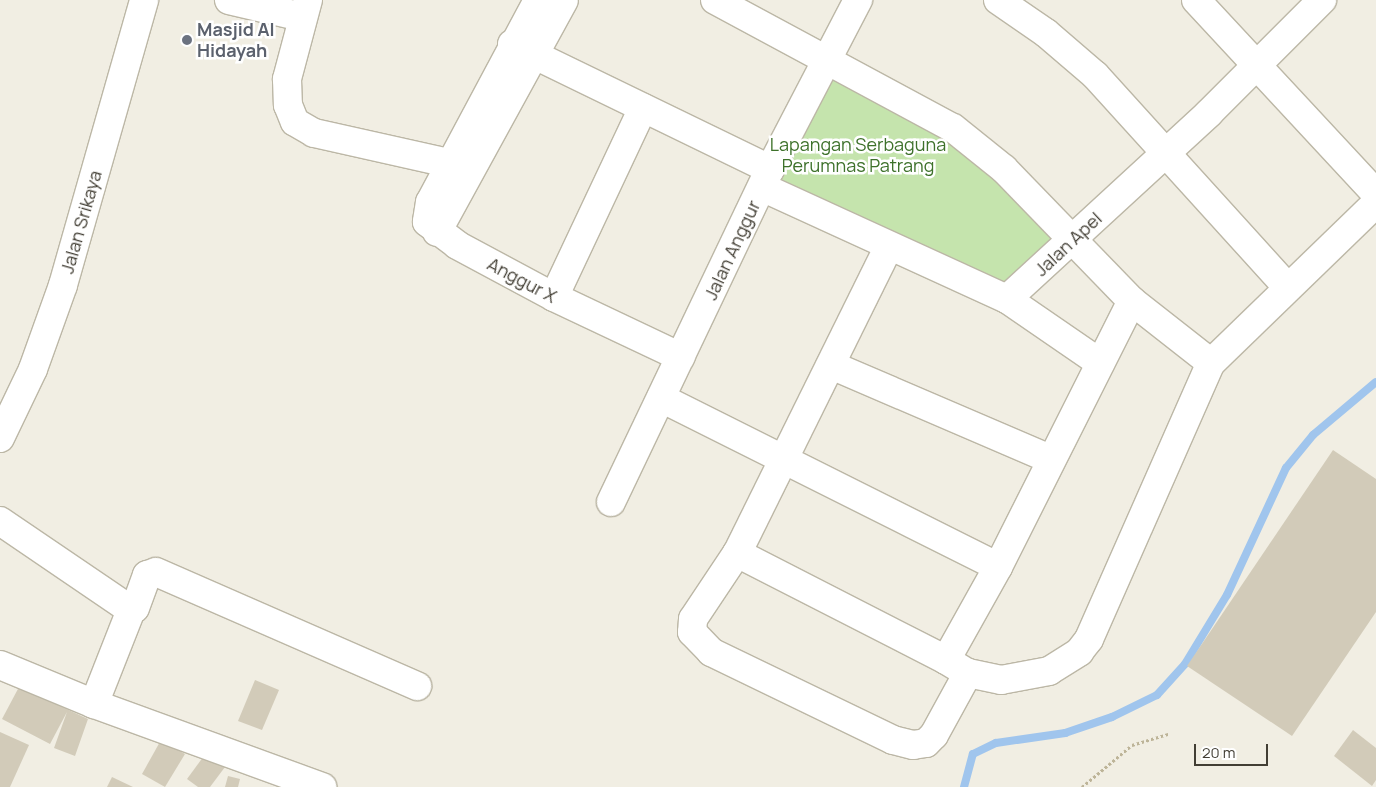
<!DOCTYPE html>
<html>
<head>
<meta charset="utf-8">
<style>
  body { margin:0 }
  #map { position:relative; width:1376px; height:787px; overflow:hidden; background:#f1eee3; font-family:Manrope,sans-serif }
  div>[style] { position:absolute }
  .green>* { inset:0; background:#c5e4ad }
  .stream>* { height:8px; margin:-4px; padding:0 4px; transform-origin:4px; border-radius:4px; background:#a0c5ed }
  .building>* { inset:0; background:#d2cbb9 }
  .path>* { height:3px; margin-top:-1.5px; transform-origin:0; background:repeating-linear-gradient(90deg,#bdb498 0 2.5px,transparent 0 5px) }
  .roads { filter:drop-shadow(1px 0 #bcb7a6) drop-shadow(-1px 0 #bcb7a6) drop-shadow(0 1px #bcb7a6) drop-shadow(0 -1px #bcb7a6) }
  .minor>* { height:28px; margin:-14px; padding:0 14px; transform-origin:14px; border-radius:14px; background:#fff }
  .dots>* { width:14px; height:14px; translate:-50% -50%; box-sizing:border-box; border:2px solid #fff; border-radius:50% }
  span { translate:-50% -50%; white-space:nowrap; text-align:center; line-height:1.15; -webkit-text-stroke:5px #fff; paint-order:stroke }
  .worship-label { font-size:18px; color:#5b616d; font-weight:700 }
  .left { translate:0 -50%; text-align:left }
  .park-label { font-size:18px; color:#3d712a }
  .street-label { font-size:18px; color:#423e34 }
  .scale { position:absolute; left:1194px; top:744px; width:74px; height:22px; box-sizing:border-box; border:2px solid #423e34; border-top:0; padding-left:6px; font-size:15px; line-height:18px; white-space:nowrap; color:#423e34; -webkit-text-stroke:4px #fff; paint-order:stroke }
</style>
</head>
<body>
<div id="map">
  <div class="green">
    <i style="clip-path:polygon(828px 59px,954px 132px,1071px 239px,1004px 299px,764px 187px)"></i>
  </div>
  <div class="stream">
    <i style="left:964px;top:787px;width:34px;rotate:-75deg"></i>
    <i style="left:973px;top:754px;width:25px;rotate:-26deg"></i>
    <i style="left:996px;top:743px;width:70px;rotate:-8.2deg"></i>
    <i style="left:1065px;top:733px;width:50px;rotate:-18.8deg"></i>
    <i style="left:1112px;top:717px;width:50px;rotate:-26.1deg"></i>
    <i style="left:1157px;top:695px;width:42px;rotate:-47.9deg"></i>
    <i style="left:1185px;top:664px;width:81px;rotate:-58.7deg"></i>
    <i style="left:1227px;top:595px;width:140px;rotate:-65.1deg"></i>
    <i style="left:1286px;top:468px;width:43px;rotate:-50.7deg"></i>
    <i style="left:1313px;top:435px;width:82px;rotate:-40.1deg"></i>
  </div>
  <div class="building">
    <i style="clip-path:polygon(1333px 450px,1376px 479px,1376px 612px,1292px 736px,1187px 666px)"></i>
    <i style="clip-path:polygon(255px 680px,279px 690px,262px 730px,238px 721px)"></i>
    <i style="clip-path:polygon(19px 687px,88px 719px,75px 756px,54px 748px,67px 712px,50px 744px,2px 719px)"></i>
    <i style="clip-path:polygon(1353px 730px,1376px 748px,1376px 780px,1372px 786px,1334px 756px)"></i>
    <i style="clip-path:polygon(0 732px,29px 745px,10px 787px,0 787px)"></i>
    <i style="clip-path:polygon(161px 740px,185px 754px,165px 787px,142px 774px)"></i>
    <i style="clip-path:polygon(209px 749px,228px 763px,210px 787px,198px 787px,187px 779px)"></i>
    <i style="clip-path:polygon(228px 776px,240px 779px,238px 787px,225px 787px)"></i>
    <i style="clip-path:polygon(112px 777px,133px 787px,107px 787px)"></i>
  </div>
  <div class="path">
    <i style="left:1082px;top:787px;width:65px;rotate:-40deg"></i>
    <i style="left:1132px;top:745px;width:38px;rotate:-17deg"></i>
  </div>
  <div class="roads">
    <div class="minor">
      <i style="left:229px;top:0;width:75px;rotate:13.1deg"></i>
      <i style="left:308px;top:0;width:82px;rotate:104.9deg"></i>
      <i style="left:287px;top:79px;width:26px;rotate:88deg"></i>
      <i style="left:288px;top:105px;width:18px;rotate:68deg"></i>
      <i style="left:295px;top:122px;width:22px;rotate:30deg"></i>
      <i style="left:314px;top:133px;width:142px;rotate:12.6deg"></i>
      <i style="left:538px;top:0;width:229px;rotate:118.1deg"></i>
      <i style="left:430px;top:202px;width:20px;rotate:99deg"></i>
      <i style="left:427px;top:222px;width:38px;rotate:37deg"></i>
      <i style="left:457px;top:245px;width:110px;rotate:28.2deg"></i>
      <i style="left:554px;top:297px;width:140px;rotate:25.3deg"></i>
      <i style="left:715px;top:0;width:270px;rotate:28.3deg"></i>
      <i style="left:953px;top:128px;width:65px;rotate:38.8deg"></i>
      <i style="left:1004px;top:169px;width:184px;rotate:45.9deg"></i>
      <i style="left:1132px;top:301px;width:100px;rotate:38.1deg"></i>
      <i style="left:998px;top:0;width:58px;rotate:34.5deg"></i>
      <i style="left:1046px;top:33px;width:65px;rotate:40.6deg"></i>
      <i style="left:1095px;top:75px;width:285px;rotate:47.8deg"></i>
      <i style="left:1196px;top:0;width:265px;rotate:47.1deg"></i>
      <i style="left:512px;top:44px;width:287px;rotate:25.9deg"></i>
      <i style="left:762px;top:187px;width:269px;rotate:24.6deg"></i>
      <i style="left:1007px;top:299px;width:275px;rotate:-42.6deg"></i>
      <i style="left:1209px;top:113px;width:160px;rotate:-45deg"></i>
      <i style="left:437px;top:232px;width:264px;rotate:-61.3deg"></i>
      <i style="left:889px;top:246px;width:343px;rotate:116.3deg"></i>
      <i style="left:737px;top:553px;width:79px;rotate:123.7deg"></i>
      <i style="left:693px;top:619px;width:13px;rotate:94deg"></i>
      <i style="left:692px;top:632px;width:28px;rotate:46deg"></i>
      <i style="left:711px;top:652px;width:202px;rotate:25.8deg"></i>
      <i style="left:893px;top:740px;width:21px;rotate:14deg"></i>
      <i style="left:913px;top:745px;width:13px;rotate:-9deg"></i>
      <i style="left:926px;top:743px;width:11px;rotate:-45deg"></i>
      <i style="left:934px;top:735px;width:71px;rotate:-61.3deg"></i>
      <i style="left:554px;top:297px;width:209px;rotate:-64.8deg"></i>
      <i style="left:1007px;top:299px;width:113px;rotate:34.5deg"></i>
      <i style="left:831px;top:365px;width:238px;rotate:23.2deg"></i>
      <i style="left:661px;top:398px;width:377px;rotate:26.6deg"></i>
      <i style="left:0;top:438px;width:76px;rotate:-64.4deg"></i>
      <i style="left:33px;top:369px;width:89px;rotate:-70.3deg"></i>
      <i style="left:63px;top:285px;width:296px;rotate:-74.1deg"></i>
      <i style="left:611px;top:502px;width:369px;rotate:-64.5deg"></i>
      <i style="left:770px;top:169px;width:191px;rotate:-62.5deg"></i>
      <i style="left:0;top:521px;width:158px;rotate:34.2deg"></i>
      <i style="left:131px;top:610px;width:4px;rotate:-27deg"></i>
      <i style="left:135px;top:608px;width:35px;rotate:-70deg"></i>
      <i style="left:147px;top:575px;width:9px;rotate:-18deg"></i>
      <i style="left:156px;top:572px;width:285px;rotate:23.6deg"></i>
      <i style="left:737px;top:553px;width:235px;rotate:27.1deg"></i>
      <i style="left:946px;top:660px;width:107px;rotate:-60.8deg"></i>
      <i style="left:998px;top:567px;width:298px;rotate:-63.3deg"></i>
      <i style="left:946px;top:660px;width:26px;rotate:31deg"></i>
      <i style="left:968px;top:673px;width:34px;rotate:12deg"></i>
      <i style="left:1001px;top:680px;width:49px;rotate:-10.6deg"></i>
      <i style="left:1049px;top:671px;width:36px;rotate:-32deg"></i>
      <i style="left:1079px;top:652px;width:16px;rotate:-52deg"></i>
      <i style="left:1089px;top:639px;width:302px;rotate:-66.2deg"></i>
      <i style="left:1211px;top:363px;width:230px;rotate:-44.1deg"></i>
      <i style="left:0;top:665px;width:102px;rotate:22.5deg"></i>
      <i style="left:94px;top:704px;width:243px;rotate:20deg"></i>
      <i style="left:94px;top:704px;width:101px;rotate:-68.5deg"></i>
    </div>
  </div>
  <div class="dots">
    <i style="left:187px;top:40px;background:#6b7280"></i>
  </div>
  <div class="worship-label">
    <span class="left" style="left:197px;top:40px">Masjid Al<br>Hidayah</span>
  </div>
  <div class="park-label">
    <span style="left:858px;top:155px">Lapangan Serbaguna<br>Perumnas Patrang</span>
  </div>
  <div class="street-label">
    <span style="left:81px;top:222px;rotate:-74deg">Jalan Srikaya</span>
    <span style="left:1068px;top:244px;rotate:-43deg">Jalan Apel</span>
    <span style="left:732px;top:250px;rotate:-65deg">Jalan Anggur</span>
    <span style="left:522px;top:280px;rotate:28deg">Anggur X</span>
  </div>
  <div class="scale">20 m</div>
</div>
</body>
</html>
